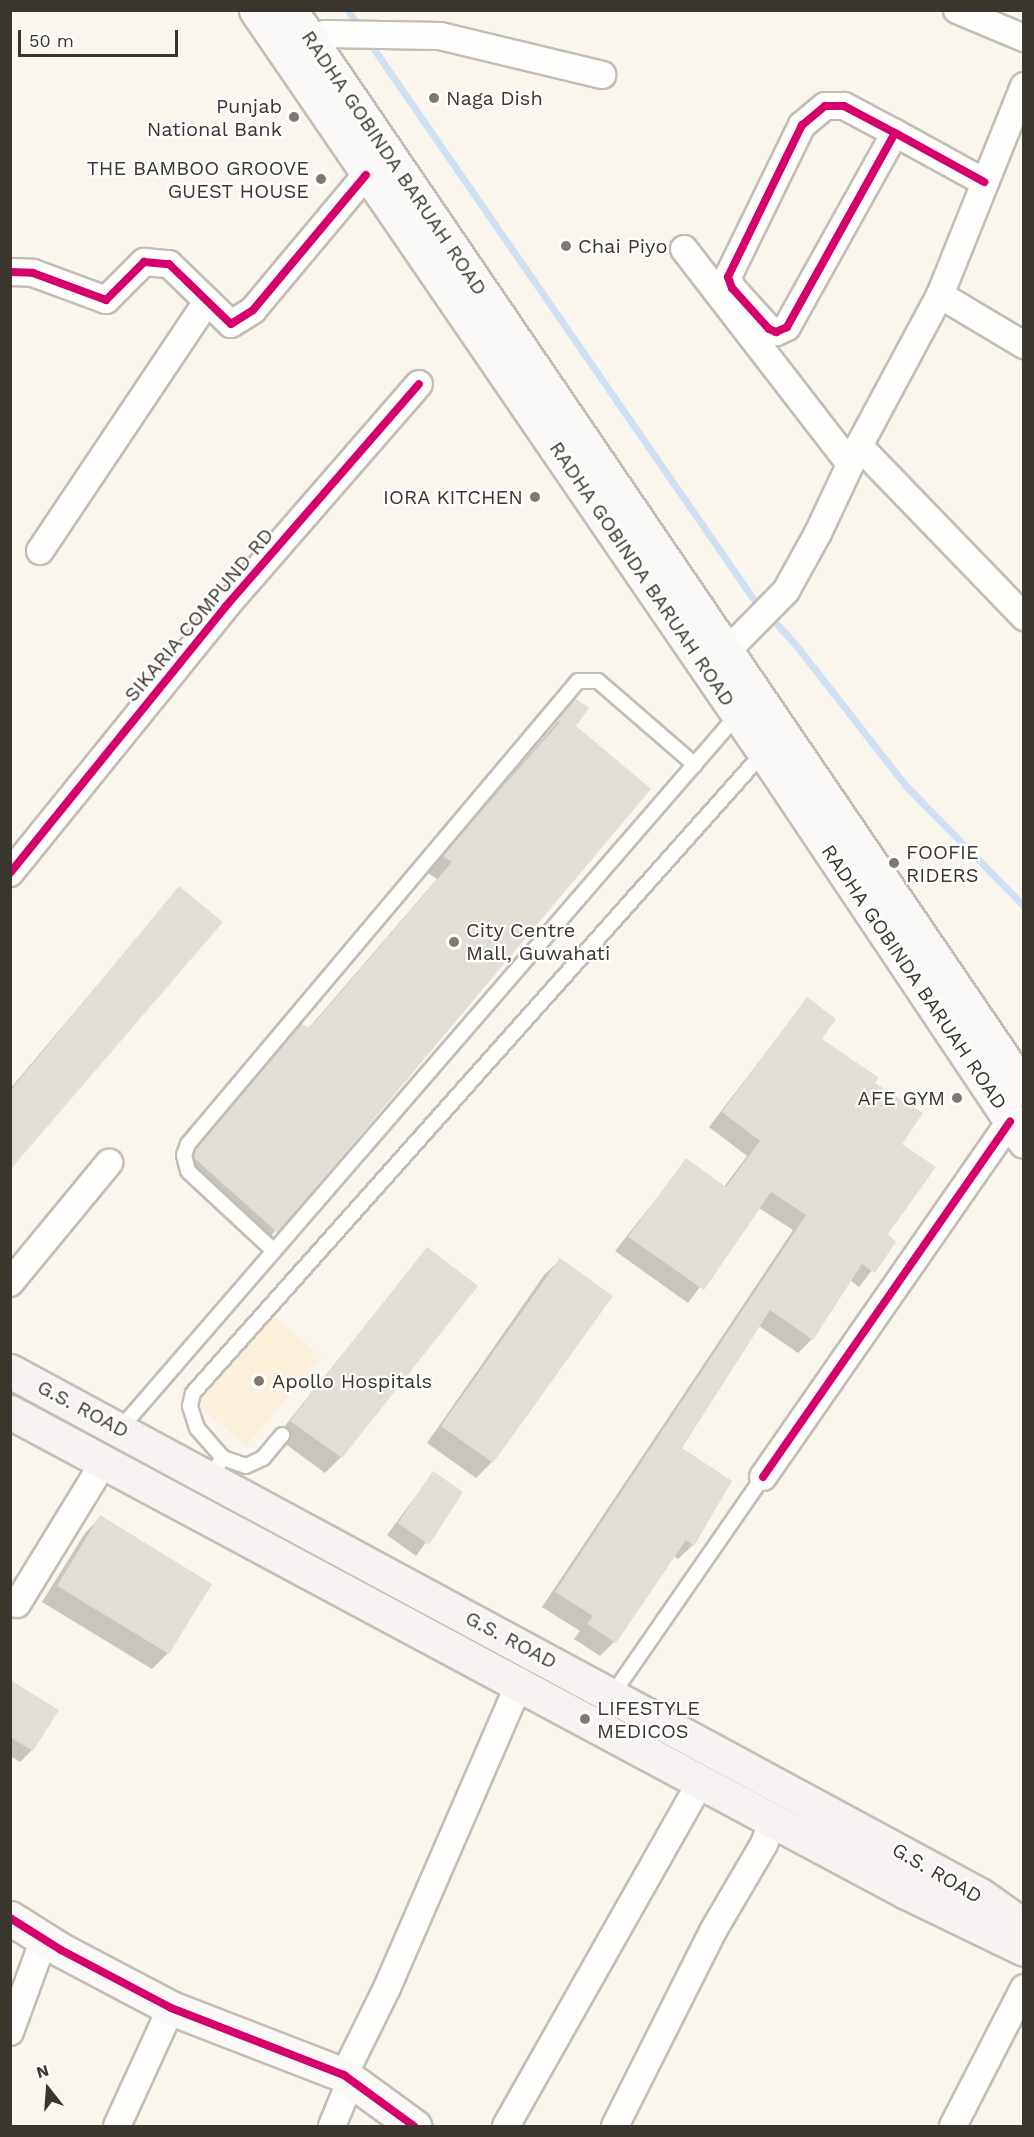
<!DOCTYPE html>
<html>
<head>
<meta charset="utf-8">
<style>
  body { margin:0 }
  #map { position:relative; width:1034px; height:2137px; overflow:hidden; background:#faf6ee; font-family:"Work Sans",sans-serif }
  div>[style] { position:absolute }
  .built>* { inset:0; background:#faf0dc }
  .shadow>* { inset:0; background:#0003 }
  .stream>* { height:7px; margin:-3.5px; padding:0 3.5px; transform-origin:3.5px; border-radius:3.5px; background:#cfe0f2 }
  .building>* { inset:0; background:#e2ddd5 }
  .roads { filter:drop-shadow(2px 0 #c2beb6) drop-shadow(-2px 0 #c2beb6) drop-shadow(0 2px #c2beb6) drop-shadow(0 -2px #c2beb6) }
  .lane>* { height:14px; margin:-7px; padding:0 7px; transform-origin:7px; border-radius:7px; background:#fefefc }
  .street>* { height:26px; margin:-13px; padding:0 13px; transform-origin:13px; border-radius:13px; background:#fefefc }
  .secondary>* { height:33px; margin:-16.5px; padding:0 16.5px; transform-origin:16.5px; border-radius:16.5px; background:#fbf9f7 }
  .primary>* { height:33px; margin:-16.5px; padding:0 16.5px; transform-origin:16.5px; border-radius:16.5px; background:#f7f3f2 }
  .cycleway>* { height:8px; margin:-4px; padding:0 4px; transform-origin:4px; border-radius:4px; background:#d6006c }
  .dots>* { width:16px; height:16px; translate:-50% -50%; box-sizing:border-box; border:3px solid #fff; border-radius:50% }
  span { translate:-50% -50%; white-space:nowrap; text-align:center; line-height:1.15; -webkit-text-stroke:4.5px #fff; paint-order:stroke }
  .poi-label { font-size:20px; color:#3a362d }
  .left { translate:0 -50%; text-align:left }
  .right { translate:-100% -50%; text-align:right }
  .street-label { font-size:20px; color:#3a362d }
  .frame { position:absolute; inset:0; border:12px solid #3a362d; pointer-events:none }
  .north { position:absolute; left:18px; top:2059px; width:60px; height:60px; -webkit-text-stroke:4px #fff; paint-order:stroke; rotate:343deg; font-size:16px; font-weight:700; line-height:24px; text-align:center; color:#3a362d }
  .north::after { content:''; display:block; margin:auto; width:21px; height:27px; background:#3a362d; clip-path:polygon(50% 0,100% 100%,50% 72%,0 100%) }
  .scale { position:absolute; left:18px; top:30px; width:160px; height:27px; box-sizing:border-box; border:3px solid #3a362d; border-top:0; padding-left:8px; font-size:18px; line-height:21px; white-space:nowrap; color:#3a362d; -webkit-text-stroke:4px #fff; paint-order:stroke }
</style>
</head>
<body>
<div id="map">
  <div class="built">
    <i style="clip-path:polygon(273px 1315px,322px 1357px,246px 1446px,197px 1404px)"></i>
  </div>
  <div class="shadow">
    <i style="clip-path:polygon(576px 700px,574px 726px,649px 789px,261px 1248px,179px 1175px,180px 1166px,285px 1042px,301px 1026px,308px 1029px,437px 879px,428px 873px)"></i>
    <i style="clip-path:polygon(179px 888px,10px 1168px,10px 1089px)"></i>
    <i style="clip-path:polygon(807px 999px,820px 1039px,873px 1084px,900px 1144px,886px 1234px,894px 1242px,859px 1287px,850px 1280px,812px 1339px,798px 1353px,759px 1326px,680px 1448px,693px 1545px,678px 1559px,674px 1556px,614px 1642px,600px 1656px,574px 1639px,580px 1631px,542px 1607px,793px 1230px,759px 1208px,688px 1303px,615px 1251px,687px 1160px,724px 1187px,747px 1156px,709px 1127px)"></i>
    <i style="clip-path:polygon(427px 1249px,341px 1457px,325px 1473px,276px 1437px)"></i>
    <i style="clip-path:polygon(560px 1260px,492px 1462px,476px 1478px,427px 1443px,544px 1275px)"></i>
    <i style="clip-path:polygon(433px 1473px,461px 1493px,416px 1556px,387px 1535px)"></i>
    <i style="clip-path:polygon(101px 1517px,210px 1584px,168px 1653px,152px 1669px,42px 1602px,85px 1533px)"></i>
    <i style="clip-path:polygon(10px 1682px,32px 1750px,20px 1762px,10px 1756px)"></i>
  </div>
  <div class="stream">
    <i style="left:348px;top:10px;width:21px;rotate:59deg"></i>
    <i style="left:369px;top:42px;width:674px;rotate:55.39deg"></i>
    <i style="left:752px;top:597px;width:64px;rotate:47.5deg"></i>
    <i style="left:795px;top:644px;width:179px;rotate:52deg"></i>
    <i style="left:905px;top:785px;width:170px;rotate:45.5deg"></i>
  </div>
  <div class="building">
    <i style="clip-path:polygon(575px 698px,589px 708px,576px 726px,651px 789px,278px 1233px,194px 1158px,196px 1149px,301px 1024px,310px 1028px,452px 862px,442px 856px,560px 722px,557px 720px)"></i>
    <i style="clip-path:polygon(179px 886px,223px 922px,10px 1170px,10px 1091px)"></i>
    <i style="clip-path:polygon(807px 997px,836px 1019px,822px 1039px,879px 1078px,875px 1083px,923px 1113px,902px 1144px,936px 1167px,888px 1234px,896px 1242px,875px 1273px,862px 1264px,813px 1340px,770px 1310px,682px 1448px,732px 1481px,694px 1546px,686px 1540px,616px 1643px,587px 1624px,593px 1616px,555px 1592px,806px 1215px,771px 1192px,704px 1290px,628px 1237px,686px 1158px,726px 1187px,760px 1141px,722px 1112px)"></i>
    <i style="clip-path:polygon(427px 1247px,478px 1286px,342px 1458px,290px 1421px)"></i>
    <i style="clip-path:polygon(560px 1258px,613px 1296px,493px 1463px,441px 1426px)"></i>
    <i style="clip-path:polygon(433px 1471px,463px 1492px,429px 1545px,398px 1523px)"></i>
    <i style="clip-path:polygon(100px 1515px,212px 1584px,169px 1654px,57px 1586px)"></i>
    <i style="clip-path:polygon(10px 1680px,59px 1710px,33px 1751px,10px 1737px)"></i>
  </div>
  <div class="roads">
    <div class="lane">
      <i style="left:274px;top:1251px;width:117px;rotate:-137.1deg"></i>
      <i style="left:188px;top:1171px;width:16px;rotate:-104deg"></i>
      <i style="left:184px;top:1155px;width:12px;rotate:-70deg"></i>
      <i style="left:188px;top:1144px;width:605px;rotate:-49.89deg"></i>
      <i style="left:578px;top:681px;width:20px"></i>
      <i style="left:598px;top:681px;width:128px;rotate:40.9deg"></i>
      <i style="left:120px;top:1429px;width:945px;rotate:-49.16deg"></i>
      <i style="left:223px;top:1458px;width:24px;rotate:19deg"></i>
      <i style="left:246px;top:1466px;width:19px;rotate:-25deg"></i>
      <i style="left:263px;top:1458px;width:30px;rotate:-50deg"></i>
      <i style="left:209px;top:1478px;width:24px;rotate:-55deg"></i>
      <i style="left:223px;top:1458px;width:40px;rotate:-131deg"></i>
      <i style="left:197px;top:1428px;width:23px;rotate:-108deg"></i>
      <i style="left:190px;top:1406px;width:13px;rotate:-77deg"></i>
      <i style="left:193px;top:1393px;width:858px;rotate:-48.31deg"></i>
      <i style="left:612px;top:1695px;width:265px;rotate:-55.3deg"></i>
    </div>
    <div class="street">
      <i style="left:957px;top:10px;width:73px;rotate:22.7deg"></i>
      <i style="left:309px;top:38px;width:16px;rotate:-14deg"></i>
      <i style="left:325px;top:34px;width:115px;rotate:1deg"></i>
      <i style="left:440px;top:36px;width:167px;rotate:13.5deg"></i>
      <i style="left:895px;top:133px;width:58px;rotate:-152.1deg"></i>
      <i style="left:844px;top:106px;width:19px;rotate:180deg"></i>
      <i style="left:825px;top:106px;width:30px;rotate:140deg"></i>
      <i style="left:802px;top:125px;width:169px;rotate:116deg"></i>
      <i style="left:728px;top:277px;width:12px;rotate:70deg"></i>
      <i style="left:732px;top:288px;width:55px;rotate:47.9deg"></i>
      <i style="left:769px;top:329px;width:8px;rotate:23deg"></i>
      <i style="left:776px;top:332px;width:12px;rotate:-24deg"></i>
      <i style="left:787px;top:327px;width:222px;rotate:-60.9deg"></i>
      <i style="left:895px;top:133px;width:102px;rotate:28.8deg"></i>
      <i style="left:684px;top:249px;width:272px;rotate:52.3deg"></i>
      <i style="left:10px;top:272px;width:23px;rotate:2deg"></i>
      <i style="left:33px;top:273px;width:78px;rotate:20.3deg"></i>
      <i style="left:106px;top:300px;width:54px;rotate:-45deg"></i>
      <i style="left:144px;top:262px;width:25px;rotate:5deg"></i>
      <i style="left:169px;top:264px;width:86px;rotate:44.1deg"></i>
      <i style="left:231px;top:324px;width:26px;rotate:-32deg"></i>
      <i style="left:253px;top:310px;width:176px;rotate:-50.1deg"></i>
      <i style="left:940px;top:295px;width:98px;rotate:30.8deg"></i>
      <i style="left:859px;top:446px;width:238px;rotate:46deg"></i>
      <i style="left:40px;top:551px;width:298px;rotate:-56.2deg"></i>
      <i style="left:727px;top:651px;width:84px;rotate:-45.5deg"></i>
      <i style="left:786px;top:591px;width:66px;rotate:-61.1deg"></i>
      <i style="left:818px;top:533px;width:96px;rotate:-64.8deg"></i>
      <i style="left:859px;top:446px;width:171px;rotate:-61.8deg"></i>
      <i style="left:940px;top:295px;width:225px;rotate:-68.1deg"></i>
      <i style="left:10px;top:873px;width:343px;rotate:-51deg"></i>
      <i style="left:226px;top:606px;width:294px;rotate:-49deg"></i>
      <i style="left:10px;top:1283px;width:156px;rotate:-50.5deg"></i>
      <i style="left:763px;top:1477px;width:433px;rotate:-55.2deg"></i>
      <i style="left:17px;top:1604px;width:167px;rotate:-58.5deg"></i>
      <i style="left:10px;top:2032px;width:99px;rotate:-69.9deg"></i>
      <i style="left:344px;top:2075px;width:97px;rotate:-63.7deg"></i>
      <i style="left:387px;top:1988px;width:334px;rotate:-66.5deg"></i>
      <i style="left:117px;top:2126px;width:130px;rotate:-65.4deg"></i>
      <i style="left:332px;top:2126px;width:50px;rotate:-67.6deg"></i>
      <i style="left:506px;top:2126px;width:396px;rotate:-60.5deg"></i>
      <i style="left:615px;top:2126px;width:218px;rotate:-63.3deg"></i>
      <i style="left:713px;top:1931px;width:101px;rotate:-59.6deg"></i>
      <i style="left:764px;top:1844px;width:26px;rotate:-69deg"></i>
      <i style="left:953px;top:2126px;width:155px;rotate:-62.8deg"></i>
    </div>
    <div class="secondary">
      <i style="left:256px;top:10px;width:899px;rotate:55.6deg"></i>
      <i style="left:764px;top:752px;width:468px;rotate:56.2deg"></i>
      <i style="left:290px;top:10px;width:1305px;rotate:55.77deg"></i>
      <i style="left:10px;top:1918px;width:60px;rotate:32.1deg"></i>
      <i style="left:61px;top:1950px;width:124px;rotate:27.8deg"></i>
      <i style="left:171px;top:2008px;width:186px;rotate:21.2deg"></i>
      <i style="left:344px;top:2075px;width:87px;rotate:36.1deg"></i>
    </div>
    <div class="primary">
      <i style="left:10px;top:1371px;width:1102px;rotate:28.38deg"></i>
      <i style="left:980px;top:1895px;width:54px;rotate:35.2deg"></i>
      <i style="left:10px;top:1412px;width:1016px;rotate:28.18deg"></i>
      <i style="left:906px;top:1892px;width:131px;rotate:25.8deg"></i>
    </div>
  </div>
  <div class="cycleway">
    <i style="left:895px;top:133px;width:58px;rotate:-152.1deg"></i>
    <i style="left:844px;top:106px;width:19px;rotate:180deg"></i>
    <i style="left:825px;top:106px;width:30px;rotate:140deg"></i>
    <i style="left:802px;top:125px;width:169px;rotate:116deg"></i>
    <i style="left:728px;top:277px;width:12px;rotate:70deg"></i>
    <i style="left:732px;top:288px;width:55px;rotate:47.9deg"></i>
    <i style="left:769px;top:329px;width:8px;rotate:23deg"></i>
    <i style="left:776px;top:332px;width:12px;rotate:-24deg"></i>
    <i style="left:787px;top:327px;width:222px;rotate:-60.9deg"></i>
    <i style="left:895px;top:133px;width:102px;rotate:28.8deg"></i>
    <i style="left:10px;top:272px;width:23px;rotate:2deg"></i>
    <i style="left:33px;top:273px;width:78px;rotate:20.3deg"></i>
    <i style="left:106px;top:300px;width:54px;rotate:-45deg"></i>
    <i style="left:144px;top:262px;width:25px;rotate:5deg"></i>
    <i style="left:169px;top:264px;width:86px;rotate:44.1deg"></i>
    <i style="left:231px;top:324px;width:26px;rotate:-32deg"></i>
    <i style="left:253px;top:310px;width:176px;rotate:-50.1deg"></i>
    <i style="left:10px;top:873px;width:343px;rotate:-51deg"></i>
    <i style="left:226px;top:606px;width:294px;rotate:-49deg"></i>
    <i style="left:763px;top:1477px;width:433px;rotate:-55.2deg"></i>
    <i style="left:10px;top:1918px;width:60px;rotate:32.1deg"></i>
    <i style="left:61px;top:1950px;width:124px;rotate:27.8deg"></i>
    <i style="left:171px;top:2008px;width:186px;rotate:21.2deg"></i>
    <i style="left:344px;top:2075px;width:87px;rotate:36.1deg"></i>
  </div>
  <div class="dots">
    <i style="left:434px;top:98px;background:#7d7971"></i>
    <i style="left:294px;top:117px;background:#7d7971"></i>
    <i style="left:321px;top:179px;background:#7d7971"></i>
    <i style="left:566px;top:246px;background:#7d7971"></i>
    <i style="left:535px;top:497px;background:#7d7971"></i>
    <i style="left:894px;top:863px;background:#7d7971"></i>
    <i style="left:454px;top:942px;background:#7d7971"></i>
    <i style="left:957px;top:1098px;background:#7d7971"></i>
    <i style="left:259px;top:1381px;background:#7d7971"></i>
    <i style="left:585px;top:1719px;background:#7d7971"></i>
  </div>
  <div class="poi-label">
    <span class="left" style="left:446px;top:98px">Naga Dish</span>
    <span class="right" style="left:282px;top:118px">Punjab<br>National Bank</span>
    <span class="right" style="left:309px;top:180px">THE BAMBOO GROOVE<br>GUEST HOUSE</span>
    <span class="left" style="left:578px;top:246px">Chai Piyo</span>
    <span class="right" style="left:523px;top:497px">IORA KITCHEN</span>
    <span class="left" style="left:906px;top:864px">FOOFIE<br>RIDERS</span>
    <span class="left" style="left:466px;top:942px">City Centre<br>Mall, Guwahati</span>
    <span class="right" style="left:945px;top:1098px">AFE GYM</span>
    <span class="left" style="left:272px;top:1381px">Apollo Hospitals</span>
    <span class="left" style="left:597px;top:1720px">LIFESTYLE<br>MEDICOS</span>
  </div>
  <div class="street-label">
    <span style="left:394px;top:163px;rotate:56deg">RADHA GOBINDA BARUAH ROAD</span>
    <span style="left:642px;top:574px;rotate:56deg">RADHA GOBINDA BARUAH ROAD</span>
    <span style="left:199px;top:615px;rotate:-50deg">SIKARIA COMPUND RD</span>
    <span style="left:914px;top:977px;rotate:56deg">RADHA GOBINDA BARUAH ROAD</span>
    <span style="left:83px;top:1409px;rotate:28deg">G.S. ROAD</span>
    <span style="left:511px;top:1640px;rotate:28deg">G.S. ROAD</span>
    <span style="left:937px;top:1873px;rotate:30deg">G.S. ROAD</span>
  </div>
  <div class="frame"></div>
  <div class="north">N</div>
  <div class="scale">50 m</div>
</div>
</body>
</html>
